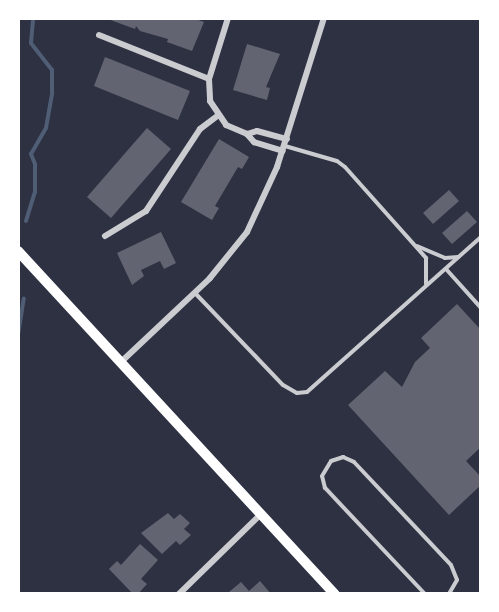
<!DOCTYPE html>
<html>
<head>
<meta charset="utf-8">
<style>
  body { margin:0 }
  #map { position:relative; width:499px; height:612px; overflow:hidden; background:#2d3142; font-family:"Space Grotesk",sans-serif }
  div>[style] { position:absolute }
  .stream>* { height:4px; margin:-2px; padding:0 2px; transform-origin:2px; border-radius:2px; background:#4f5d75 }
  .building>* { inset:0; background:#626471 }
  .service>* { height:4px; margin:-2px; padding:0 2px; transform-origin:2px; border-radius:2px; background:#caccd0 }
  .minor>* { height:6px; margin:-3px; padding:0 3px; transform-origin:3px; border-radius:3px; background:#caccd0 }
  .secondary>* { height:10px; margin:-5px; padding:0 5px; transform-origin:5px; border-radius:5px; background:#fff }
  span { translate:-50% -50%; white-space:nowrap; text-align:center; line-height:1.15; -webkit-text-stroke:5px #fff; paint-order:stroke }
  .frame { position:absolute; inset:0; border:20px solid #fff; pointer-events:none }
</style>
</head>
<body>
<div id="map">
  <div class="stream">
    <i style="left:26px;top:221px;width:30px;rotate:-73deg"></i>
    <i style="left:35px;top:192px;width:28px;rotate:-90deg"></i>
    <i style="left:35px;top:164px;width:11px;rotate:-112deg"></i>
    <i style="left:31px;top:154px;width:30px;rotate:-60deg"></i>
    <i style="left:46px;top:128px;width:36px;rotate:-80deg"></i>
    <i style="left:52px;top:93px;width:23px;rotate:-90deg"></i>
    <i style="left:52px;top:70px;width:34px;rotate:-128deg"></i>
    <i style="left:31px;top:43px;width:25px;rotate:-85deg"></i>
    <i style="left:18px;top:335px;width:37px;rotate:-81deg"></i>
  </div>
  <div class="building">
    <i style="clip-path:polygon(105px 18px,193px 18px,204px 22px,192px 51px,167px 42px,168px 39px,140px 31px,136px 26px,135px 29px)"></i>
    <i style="clip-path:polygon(247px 44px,280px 54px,266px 87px,270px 88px,267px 100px,233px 90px)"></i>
    <i style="clip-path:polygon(105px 57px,190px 91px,178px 120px,94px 86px)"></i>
    <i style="clip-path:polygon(147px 128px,171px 149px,111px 218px,87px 197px)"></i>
    <i style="clip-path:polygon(219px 139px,249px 157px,242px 169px,238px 167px,215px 206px,219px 208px,212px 220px,181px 202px)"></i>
    <i style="clip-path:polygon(449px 190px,459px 201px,433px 224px,423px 213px)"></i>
    <i style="clip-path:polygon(467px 211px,477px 222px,452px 244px,442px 233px)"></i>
    <i style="clip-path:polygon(161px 232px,176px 263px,164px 269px,160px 261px,141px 270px,144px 276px,132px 285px,117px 253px)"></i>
    <i style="clip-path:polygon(457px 304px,481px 330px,481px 447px,466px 461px,481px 477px,481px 485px,449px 515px,348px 405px,385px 371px,402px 387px,415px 362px,430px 348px,421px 338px)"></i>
    <i style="clip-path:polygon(168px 513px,174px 519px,180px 514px,190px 523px,184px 529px,191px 535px,180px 545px,176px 541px,162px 554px,141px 533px)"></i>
    <i style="clip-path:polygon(140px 544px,158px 560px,141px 579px,147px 584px,138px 594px,133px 594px,109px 569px,117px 561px,121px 565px)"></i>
    <i style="clip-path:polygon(260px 581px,271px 594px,229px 592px,241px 582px,249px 591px)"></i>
  </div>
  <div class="service">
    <i style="left:285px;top:146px;width:54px;rotate:16.1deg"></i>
    <i style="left:337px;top:161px;width:10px;rotate:37deg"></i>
    <i style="left:345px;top:167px;width:122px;rotate:48.3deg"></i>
    <i style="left:426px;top:258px;width:26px;rotate:90deg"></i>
    <i style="left:417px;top:246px;width:30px;rotate:23deg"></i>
    <i style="left:445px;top:258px;width:13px;rotate:-4deg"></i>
    <i style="left:446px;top:269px;width:52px;rotate:48.1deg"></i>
    <i style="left:195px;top:293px;width:127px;rotate:46.3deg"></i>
    <i style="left:283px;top:385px;width:16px;rotate:30deg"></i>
    <i style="left:297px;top:393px;width:10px;rotate:-6deg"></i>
    <i style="left:307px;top:392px;width:233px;rotate:-41.7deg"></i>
    <i style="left:425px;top:594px;width:146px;rotate:-133.3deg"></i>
    <i style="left:325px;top:488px;width:12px;rotate:-104deg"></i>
    <i style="left:322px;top:476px;width:17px;rotate:-59deg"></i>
    <i style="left:331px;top:461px;width:13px;rotate:-18deg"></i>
    <i style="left:343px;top:457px;width:12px;rotate:24deg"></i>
    <i style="left:354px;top:462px;width:141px;rotate:46.7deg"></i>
    <i style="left:451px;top:565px;width:16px;rotate:68deg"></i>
    <i style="left:457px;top:580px;width:16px;rotate:120deg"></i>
  </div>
  <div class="minor">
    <i style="left:228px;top:18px;width:64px;rotate:107.3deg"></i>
    <i style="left:209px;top:79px;width:22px;rotate:87deg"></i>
    <i style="left:210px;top:101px;width:29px;rotate:56deg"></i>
    <i style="left:226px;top:125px;width:23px;rotate:23deg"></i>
    <i style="left:247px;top:134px;width:11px;rotate:49deg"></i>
    <i style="left:254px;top:142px;width:30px;rotate:17deg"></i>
    <i style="left:99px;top:35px;width:118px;rotate:21.8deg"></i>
    <i style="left:247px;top:134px;width:10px;rotate:-17deg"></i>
    <i style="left:257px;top:131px;width:31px;rotate:15deg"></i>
    <i style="left:105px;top:236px;width:48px;rotate:-31.4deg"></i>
    <i style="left:146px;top:211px;width:98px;rotate:-56.6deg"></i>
    <i style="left:200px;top:129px;width:21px;rotate:-37deg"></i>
    <i style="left:121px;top:362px;width:122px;rotate:-43.3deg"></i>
    <i style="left:210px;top:278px;width:59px;rotate:-51.2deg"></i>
    <i style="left:247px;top:232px;width:72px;rotate:-65.2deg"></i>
    <i style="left:277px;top:167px;width:156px;rotate:-72.5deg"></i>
    <i style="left:179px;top:594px;width:115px;rotate:-44.3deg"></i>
  </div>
  <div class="secondary">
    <i style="left:18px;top:251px;width:467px;rotate:47.3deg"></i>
  </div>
  <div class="frame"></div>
</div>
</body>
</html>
